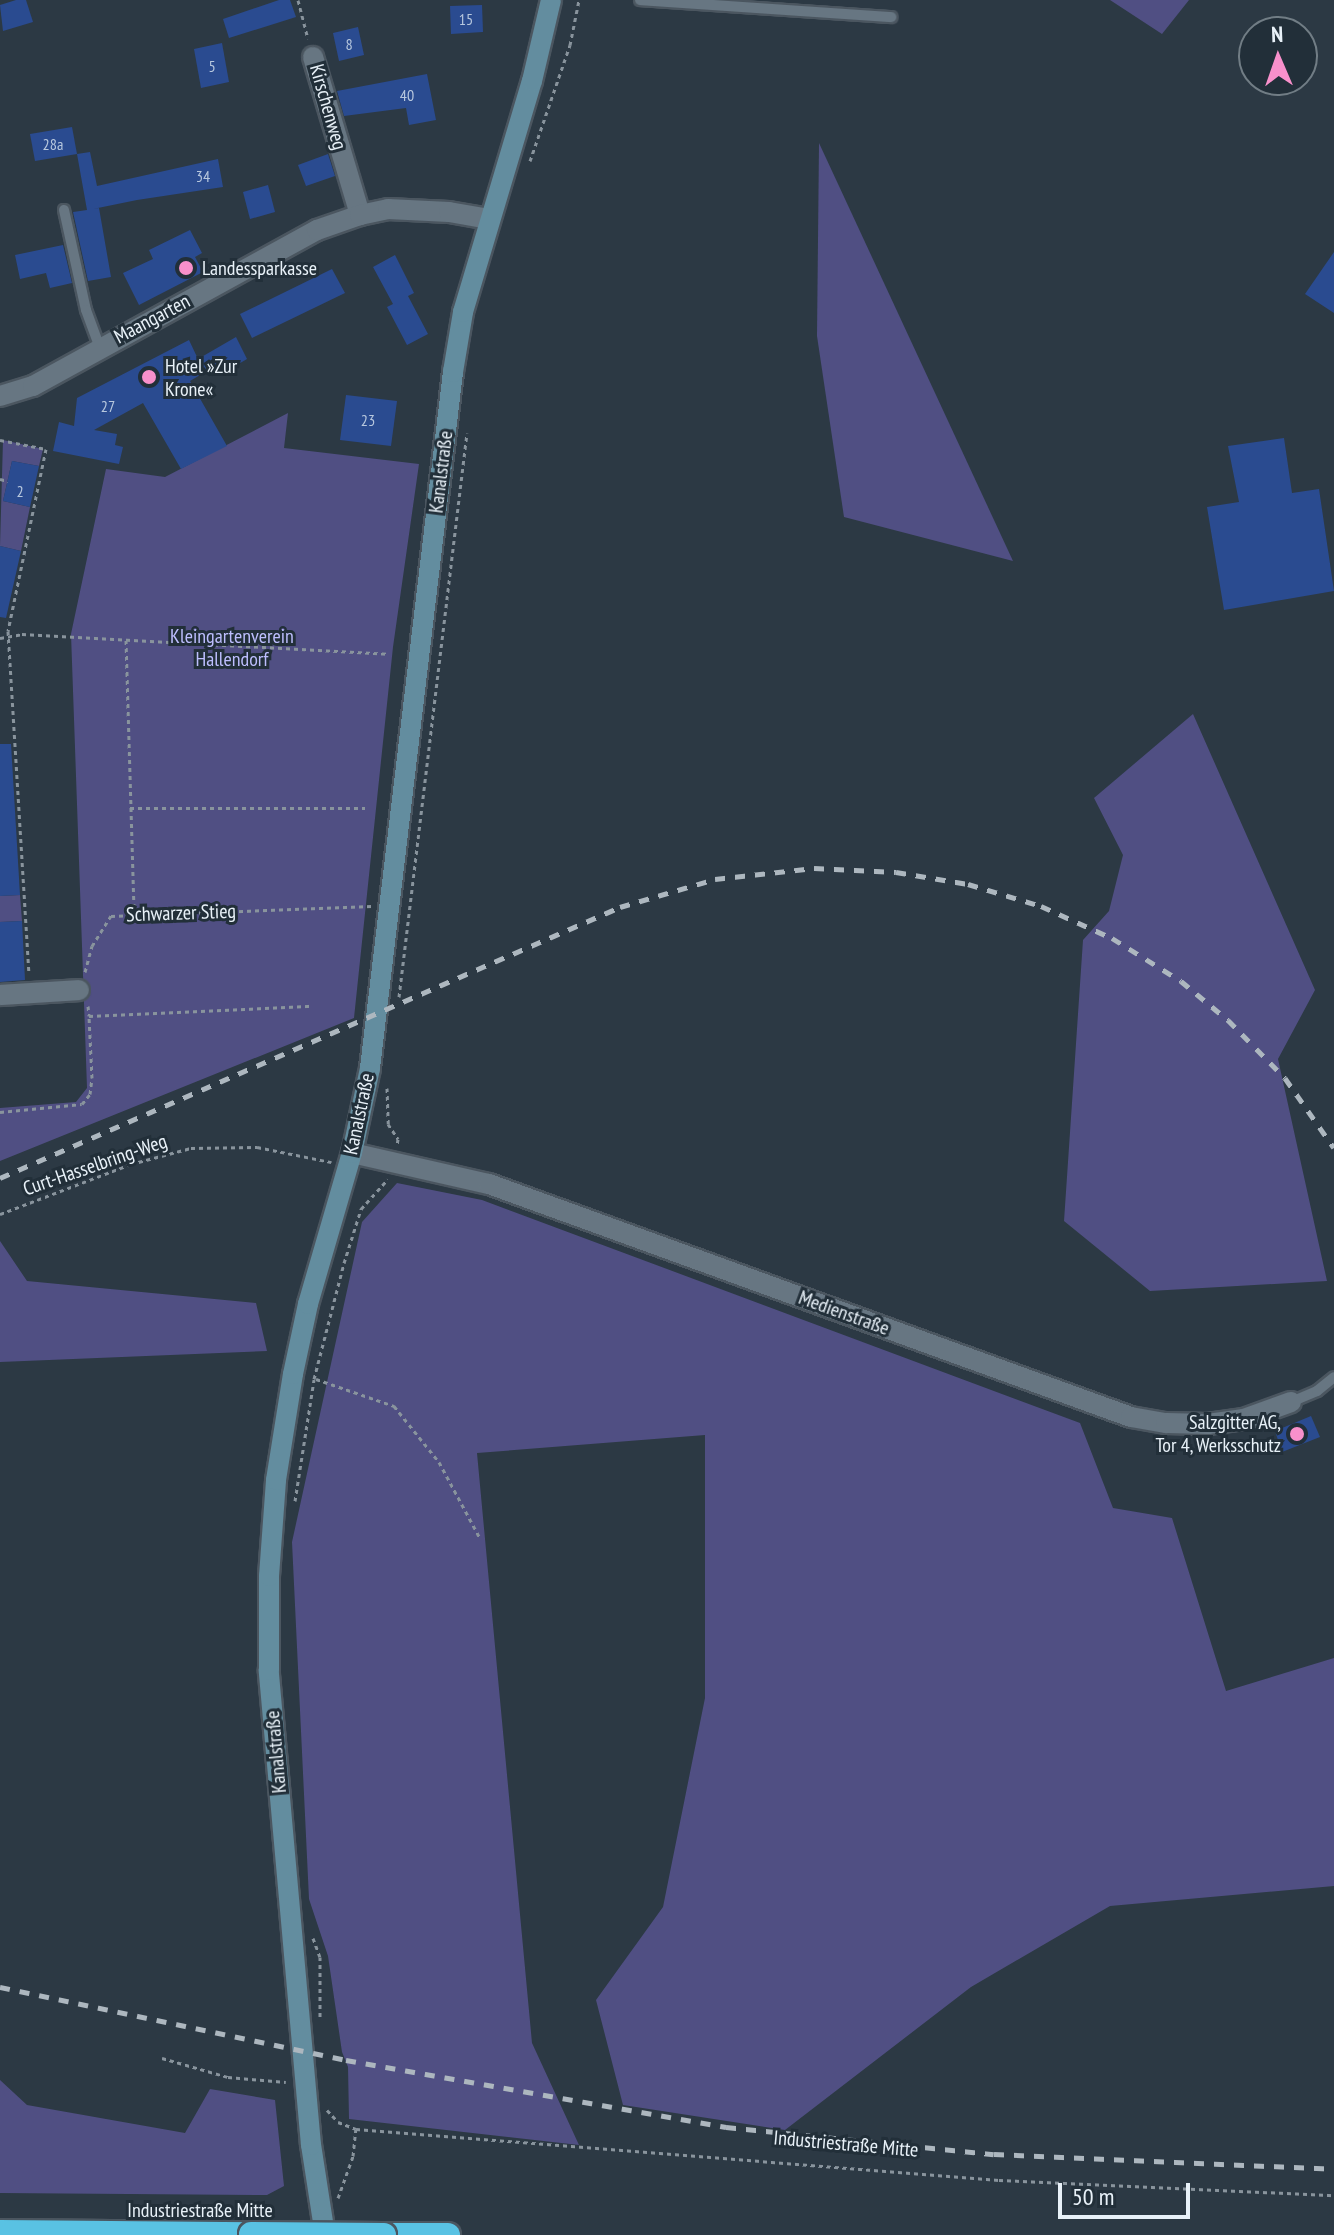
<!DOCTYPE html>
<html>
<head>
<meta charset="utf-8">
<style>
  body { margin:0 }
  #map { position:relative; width:1334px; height:2235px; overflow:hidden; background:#2c3944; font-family:"PT Sans Narrow",sans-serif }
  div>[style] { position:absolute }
  .green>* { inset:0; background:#504f83 }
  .building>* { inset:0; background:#2a4b90 }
  .path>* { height:3px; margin-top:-1.5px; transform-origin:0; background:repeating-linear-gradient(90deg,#89949d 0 4px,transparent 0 8px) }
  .roads { filter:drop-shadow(2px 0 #4b5660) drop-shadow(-2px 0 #4b5660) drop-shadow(0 2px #4b5660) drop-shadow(0 -2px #4b5660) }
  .lane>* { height:10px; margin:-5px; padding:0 5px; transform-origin:5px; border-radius:5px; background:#677682 }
  .street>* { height:20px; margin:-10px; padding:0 10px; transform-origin:10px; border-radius:10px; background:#677682 }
  .secondary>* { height:20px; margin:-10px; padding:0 10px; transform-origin:10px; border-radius:10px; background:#638d9f }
  .highway>* { height:24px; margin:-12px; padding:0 12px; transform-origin:12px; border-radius:12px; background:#59c2e3 }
  .rail>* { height:5px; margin-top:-2.5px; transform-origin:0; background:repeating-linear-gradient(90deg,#adb7bf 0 10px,transparent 0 20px) }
  .bridges { filter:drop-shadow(2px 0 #4b5660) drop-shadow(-2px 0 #4b5660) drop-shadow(0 2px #4b5660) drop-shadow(0 -2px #4b5660) }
  .highway-bridge>* { height:24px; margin:-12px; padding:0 12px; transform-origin:12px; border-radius:12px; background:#59c2e3 }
  .dots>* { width:22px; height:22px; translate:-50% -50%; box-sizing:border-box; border:4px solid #222f39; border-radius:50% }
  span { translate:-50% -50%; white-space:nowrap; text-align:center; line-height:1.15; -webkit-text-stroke:6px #222f39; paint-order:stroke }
  .number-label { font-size:16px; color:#b8c8de }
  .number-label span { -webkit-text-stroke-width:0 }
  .street-label { font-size:20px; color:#e8f1f8 }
  .poi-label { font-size:20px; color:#e8f1f8 }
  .left { translate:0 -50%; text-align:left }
  .right { translate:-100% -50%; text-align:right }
  .park-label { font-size:20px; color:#bdbefe }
  .north { position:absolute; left:1238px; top:16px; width:80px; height:80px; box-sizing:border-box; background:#222f39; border:2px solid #717d85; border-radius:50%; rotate:358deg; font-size:22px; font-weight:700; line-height:32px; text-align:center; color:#e8f1f8 }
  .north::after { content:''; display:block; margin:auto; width:28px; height:36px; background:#f890cb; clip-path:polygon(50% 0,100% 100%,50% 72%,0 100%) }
  .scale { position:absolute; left:1058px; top:2183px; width:132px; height:36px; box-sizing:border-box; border:4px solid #e8f1f8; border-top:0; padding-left:10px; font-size:24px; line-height:28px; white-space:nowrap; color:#e8f1f8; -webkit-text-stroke:6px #222f39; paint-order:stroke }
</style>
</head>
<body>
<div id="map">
  <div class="green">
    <i style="clip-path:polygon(1110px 0,1189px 0,1162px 34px)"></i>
    <i style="clip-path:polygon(819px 143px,1013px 561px,844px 517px,817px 336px)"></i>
    <i style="clip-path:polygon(288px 413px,284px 448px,419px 464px,393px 647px,354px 1018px,0 1161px,0 1108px,76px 1102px,87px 1088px,71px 634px,106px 469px,165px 477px)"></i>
    <i style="clip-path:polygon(3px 440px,43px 449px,39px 466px,12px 461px,3px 501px,30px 507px,21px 551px,0 546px)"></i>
    <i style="clip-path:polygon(1193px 714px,1315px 990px,1278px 1059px,1327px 1281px,1150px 1291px,1064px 1221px,1083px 940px,1109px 911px,1123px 855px,1094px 798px)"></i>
    <i style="clip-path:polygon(20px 895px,22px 921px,0 922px,0 896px)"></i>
    <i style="clip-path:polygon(397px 1183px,482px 1200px,1080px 1423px,1113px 1508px,1172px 1518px,1226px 1691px,1334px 1658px,1334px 1886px,1110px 1906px,971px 1987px,785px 2130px,623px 2105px,596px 2000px,663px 1907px,705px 1698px,705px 1435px,477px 1453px,532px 2043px,579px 2145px,349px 2119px,348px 2067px,342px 2052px,328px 1956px,309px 1899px,292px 1542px,362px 1222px)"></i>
    <i style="clip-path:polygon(0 1241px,27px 1281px,256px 1303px,267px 1351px,0 1362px)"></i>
    <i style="clip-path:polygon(0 2080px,27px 2105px,185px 2133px,210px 2089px,275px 2100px,284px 2186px,267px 2195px,0 2193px)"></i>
  </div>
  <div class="building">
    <i style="clip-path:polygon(16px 0,26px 0,33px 22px,3px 31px,0 5px)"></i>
    <i style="clip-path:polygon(279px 0,290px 0,296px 17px,229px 38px,223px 19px)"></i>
    <i style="clip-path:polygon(482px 5px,483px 32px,451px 34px,450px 6px)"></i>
    <i style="clip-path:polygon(358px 27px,364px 55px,339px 61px,333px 33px)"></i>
    <i style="clip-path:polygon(222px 43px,229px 82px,201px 88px,194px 49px)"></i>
    <i style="clip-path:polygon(427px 74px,436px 120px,409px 125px,406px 108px,344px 116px,337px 91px)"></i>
    <i style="clip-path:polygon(72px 127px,77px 154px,35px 161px,30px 134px)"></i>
    <i style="clip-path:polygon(90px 152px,97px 186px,218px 159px,223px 187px,137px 200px,93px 209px,99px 208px,111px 277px,88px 281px,73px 212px,87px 210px,77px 154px)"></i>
    <i style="clip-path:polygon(328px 154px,335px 176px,306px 186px,298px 165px)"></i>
    <i style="clip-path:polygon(268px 185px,275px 212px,250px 219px,243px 192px)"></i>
    <i style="clip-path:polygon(190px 230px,202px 253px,195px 257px,203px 272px,139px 305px,123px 273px,153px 259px,149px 250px)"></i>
    <i style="clip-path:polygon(63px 245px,72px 283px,50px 288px,46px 273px,20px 279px,15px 255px)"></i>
    <i style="clip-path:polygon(1334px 252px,1334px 313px,1305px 294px)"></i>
    <i style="clip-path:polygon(395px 255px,414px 293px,408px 296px,428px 334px,407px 345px,387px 307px,393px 304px,373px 267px)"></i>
    <i style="clip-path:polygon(332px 269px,345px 293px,252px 338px,240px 314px)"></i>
    <i style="clip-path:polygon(236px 337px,247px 359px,225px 372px,220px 363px,190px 381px,227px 446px,181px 469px,143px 403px,94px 430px,117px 434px,115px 445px,123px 447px,119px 464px,53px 451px,59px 422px,74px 426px,77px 398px,189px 340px,198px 359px)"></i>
    <i style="clip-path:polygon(346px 395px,397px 401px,391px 446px,340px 440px)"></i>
    <i style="clip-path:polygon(1284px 438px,1292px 493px,1319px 489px,1334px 591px,1224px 610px,1207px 507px,1239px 502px,1228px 446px)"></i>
    <i style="clip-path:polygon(12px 461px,39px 466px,30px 507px,3px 501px)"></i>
    <i style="clip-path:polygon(0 546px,21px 551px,6px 618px,0 617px)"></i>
    <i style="clip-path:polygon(0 744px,11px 744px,20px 895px,0 896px)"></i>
    <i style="clip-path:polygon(22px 921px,25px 980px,0 982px,0 922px)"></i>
    <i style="clip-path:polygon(1311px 1416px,1320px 1437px,1282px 1452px,1275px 1431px)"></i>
  </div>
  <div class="path">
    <i style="left:298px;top:0;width:40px;rotate:75.6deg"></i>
    <i style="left:530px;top:161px;width:123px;rotate:-71deg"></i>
    <i style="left:570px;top:45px;width:46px;rotate:-78.7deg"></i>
    <i style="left:0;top:440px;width:47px;rotate:11.1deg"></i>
    <i style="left:46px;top:449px;width:186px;rotate:101.8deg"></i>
    <i style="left:8px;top:631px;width:343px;rotate:86.5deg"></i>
    <i style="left:0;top:479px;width:8px;rotate:14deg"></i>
    <i style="left:0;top:638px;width:22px;rotate:-10deg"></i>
    <i style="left:22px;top:634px;width:366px;rotate:3.1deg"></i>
    <i style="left:126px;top:640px;width:275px;rotate:88.3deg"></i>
    <i style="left:130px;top:808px;width:235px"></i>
    <i style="left:85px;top:972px;width:27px;rotate:-75deg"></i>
    <i style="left:92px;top:946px;width:36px;rotate:-58deg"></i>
    <i style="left:111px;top:916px;width:261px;rotate:-2.2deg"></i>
    <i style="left:399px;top:997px;width:568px;rotate:-83.13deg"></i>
    <i style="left:88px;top:1006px;width:10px;rotate:84deg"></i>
    <i style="left:89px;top:1016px;width:224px;rotate:-2.6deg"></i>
    <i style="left:387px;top:1088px;width:36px;rotate:88deg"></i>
    <i style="left:388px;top:1124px;width:18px;rotate:56deg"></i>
    <i style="left:398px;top:1139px;width:6px;rotate:99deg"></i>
    <i style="left:0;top:1112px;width:82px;rotate:-5.6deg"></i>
    <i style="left:82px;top:1104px;width:13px;rotate:-51deg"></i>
    <i style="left:90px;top:1094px;width:16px;rotate:-83deg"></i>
    <i style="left:92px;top:1078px;width:61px;rotate:-92.8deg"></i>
    <i style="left:0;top:1214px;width:140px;rotate:-20.9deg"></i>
    <i style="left:131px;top:1164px;width:62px;rotate:-14.9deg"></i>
    <i style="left:191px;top:1148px;width:66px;rotate:-0.9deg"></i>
    <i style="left:257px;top:1147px;width:76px;rotate:11.5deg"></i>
    <i style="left:316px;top:1379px;width:83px;rotate:19.1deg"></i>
    <i style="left:394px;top:1406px;width:72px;rotate:51.2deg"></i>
    <i style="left:439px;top:1462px;width:86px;rotate:61.7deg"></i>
    <i style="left:295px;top:1501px;width:123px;rotate:-81.1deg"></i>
    <i style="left:314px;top:1379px;width:120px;rotate:-75.5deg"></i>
    <i style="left:344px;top:1263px;width:57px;rotate:-72.5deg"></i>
    <i style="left:361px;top:1209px;width:40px;rotate:-48deg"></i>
    <i style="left:313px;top:1938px;width:20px;rotate:70deg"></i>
    <i style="left:320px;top:1957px;width:60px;rotate:90deg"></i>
    <i style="left:162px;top:2058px;width:69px;rotate:16.1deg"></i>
    <i style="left:228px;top:2077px;width:58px;rotate:4.9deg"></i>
    <i style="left:327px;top:2110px;width:16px;rotate:47deg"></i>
    <i style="left:338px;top:2122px;width:19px;rotate:21deg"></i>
    <i style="left:356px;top:2129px;width:645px;rotate:4.53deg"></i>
    <i style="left:999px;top:2180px;width:335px;rotate:2.6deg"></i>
    <i style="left:338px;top:2198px;width:45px;rotate:-70.3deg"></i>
    <i style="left:353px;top:2156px;width:27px;rotate:-84deg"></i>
  </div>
  <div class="roads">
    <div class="lane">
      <i style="left:640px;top:0;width:252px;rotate:3.9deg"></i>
      <i style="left:64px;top:210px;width:102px;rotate:77.6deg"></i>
      <i style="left:86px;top:310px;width:40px;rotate:69.8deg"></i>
      <i style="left:1291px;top:1402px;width:28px;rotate:-23deg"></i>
      <i style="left:1317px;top:1391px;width:22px;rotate:-39deg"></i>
    </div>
    <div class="street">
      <i style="left:313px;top:57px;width:165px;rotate:73.4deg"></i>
      <i style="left:0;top:396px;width:34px;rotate:-17deg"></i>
      <i style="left:33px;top:386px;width:324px;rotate:-28.8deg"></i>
      <i style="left:317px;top:230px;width:46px;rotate:-19.2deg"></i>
      <i style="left:360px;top:215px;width:29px;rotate:-12deg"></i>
      <i style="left:388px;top:209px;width:61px;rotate:2.8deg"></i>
      <i style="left:449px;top:212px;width:40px;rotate:10deg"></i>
      <i style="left:0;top:995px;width:79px;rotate:-3.6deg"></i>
      <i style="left:352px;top:1153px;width:140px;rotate:12.8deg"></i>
      <i style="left:489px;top:1184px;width:683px;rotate:19.95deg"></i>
      <i style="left:1131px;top:1417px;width:36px;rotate:10deg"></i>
      <i style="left:1166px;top:1423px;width:42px;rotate:1.4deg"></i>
      <i style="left:1208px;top:1424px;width:36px;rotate:-8deg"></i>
      <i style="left:1244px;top:1419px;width:50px;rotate:-19.9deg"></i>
    </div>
    <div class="secondary">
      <i style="left:325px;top:2235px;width:91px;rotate:-98.8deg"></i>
      <i style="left:311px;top:2145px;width:477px;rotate:-95.1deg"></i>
      <i style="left:269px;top:1670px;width:94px;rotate:-90deg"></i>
      <i style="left:269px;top:1576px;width:96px;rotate:-85.8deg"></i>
      <i style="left:276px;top:1480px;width:107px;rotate:-80.9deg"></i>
      <i style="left:293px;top:1374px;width:72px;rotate:-77.9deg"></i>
      <i style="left:308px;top:1304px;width:157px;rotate:-73.8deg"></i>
      <i style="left:352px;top:1153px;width:87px;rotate:-78deg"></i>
      <i style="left:370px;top:1068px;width:701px;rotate:-83.2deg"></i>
      <i style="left:453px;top:372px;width:61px;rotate:-80.5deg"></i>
      <i style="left:463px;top:312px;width:241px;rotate:-73.4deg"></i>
      <i style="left:532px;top:81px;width:83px;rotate:-76.8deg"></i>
    </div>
    <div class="highway">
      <i style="left:0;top:2232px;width:251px;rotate:0.5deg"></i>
      <i style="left:384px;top:2235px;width:64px"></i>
    </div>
  </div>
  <div class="rail">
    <i style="left:0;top:1178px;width:677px;rotate:-23.61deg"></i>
    <i style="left:620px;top:907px;width:99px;rotate:-16.4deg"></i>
    <i style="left:715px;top:879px;width:100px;rotate:-6.3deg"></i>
    <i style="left:814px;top:868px;width:82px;rotate:2.8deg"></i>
    <i style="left:896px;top:872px;width:73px;rotate:9.5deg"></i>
    <i style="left:968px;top:884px;width:76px;rotate:16.8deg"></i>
    <i style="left:1041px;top:906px;width:78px;rotate:24.3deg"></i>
    <i style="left:1112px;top:938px;width:81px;rotate:31.9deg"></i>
    <i style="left:1181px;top:981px;width:61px;rotate:39.7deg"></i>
    <i style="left:1228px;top:1020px;width:81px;rotate:45.5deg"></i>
    <i style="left:1285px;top:1078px;width:85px;rotate:55deg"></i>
    <i style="left:0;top:1987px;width:354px;rotate:11.9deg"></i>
    <i style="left:346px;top:2060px;width:386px;rotate:10deg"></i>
    <i style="left:726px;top:2127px;width:269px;rotate:5.8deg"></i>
    <i style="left:994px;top:2154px;width:340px;rotate:2.5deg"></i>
  </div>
  <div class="bridges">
    <div class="highway-bridge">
      <i style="left:251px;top:2234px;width:133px;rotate:0.4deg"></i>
    </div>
  </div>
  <div class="dots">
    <i style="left:186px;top:268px;background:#f890cb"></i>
    <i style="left:149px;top:377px;background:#f890cb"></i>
    <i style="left:1297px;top:1434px;background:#f890cb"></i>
  </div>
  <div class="number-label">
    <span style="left:466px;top:19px">15</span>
    <span style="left:349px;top:44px">8</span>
    <span style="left:212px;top:66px">5</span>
    <span style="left:407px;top:95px">40</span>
    <span style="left:53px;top:144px">28a</span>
    <span style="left:203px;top:176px">34</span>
    <span style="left:108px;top:406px">27</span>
    <span style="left:368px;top:420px">23</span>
    <span style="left:20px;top:491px">2</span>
  </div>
  <div class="street-label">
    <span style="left:328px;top:107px;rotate:74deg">Kirschenweg</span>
    <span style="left:152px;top:319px;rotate:-28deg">Maangarten</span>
    <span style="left:441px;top:472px;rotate:-83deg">Kanalstraße</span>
    <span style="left:181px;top:913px;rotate:-2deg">Schwarzer Stieg</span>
    <span style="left:359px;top:1114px;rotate:-78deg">Kanalstraße</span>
    <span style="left:95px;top:1165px;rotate:-19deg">Curt-Hasselbring-Weg</span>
    <span style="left:844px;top:1313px;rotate:20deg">Medienstraße</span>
    <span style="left:276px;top:1752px;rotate:-95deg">Kanalstraße</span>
    <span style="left:846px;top:2144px;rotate:5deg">Industriestraße Mitte</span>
    <span style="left:200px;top:2210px">Industriestraße Mitte</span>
  </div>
  <div class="poi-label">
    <span class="left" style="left:202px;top:268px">Landessparkasse</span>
    <span class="left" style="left:165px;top:378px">Hotel »Zur<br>Krone«</span>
    <span class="right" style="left:1281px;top:1434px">Salzgitter AG,<br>Tor 4, Werksschutz</span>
  </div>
  <div class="park-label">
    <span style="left:232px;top:648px">Kleingartenverein<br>Hallendorf</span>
  </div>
  <div class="north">N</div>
  <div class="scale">50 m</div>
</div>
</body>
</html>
